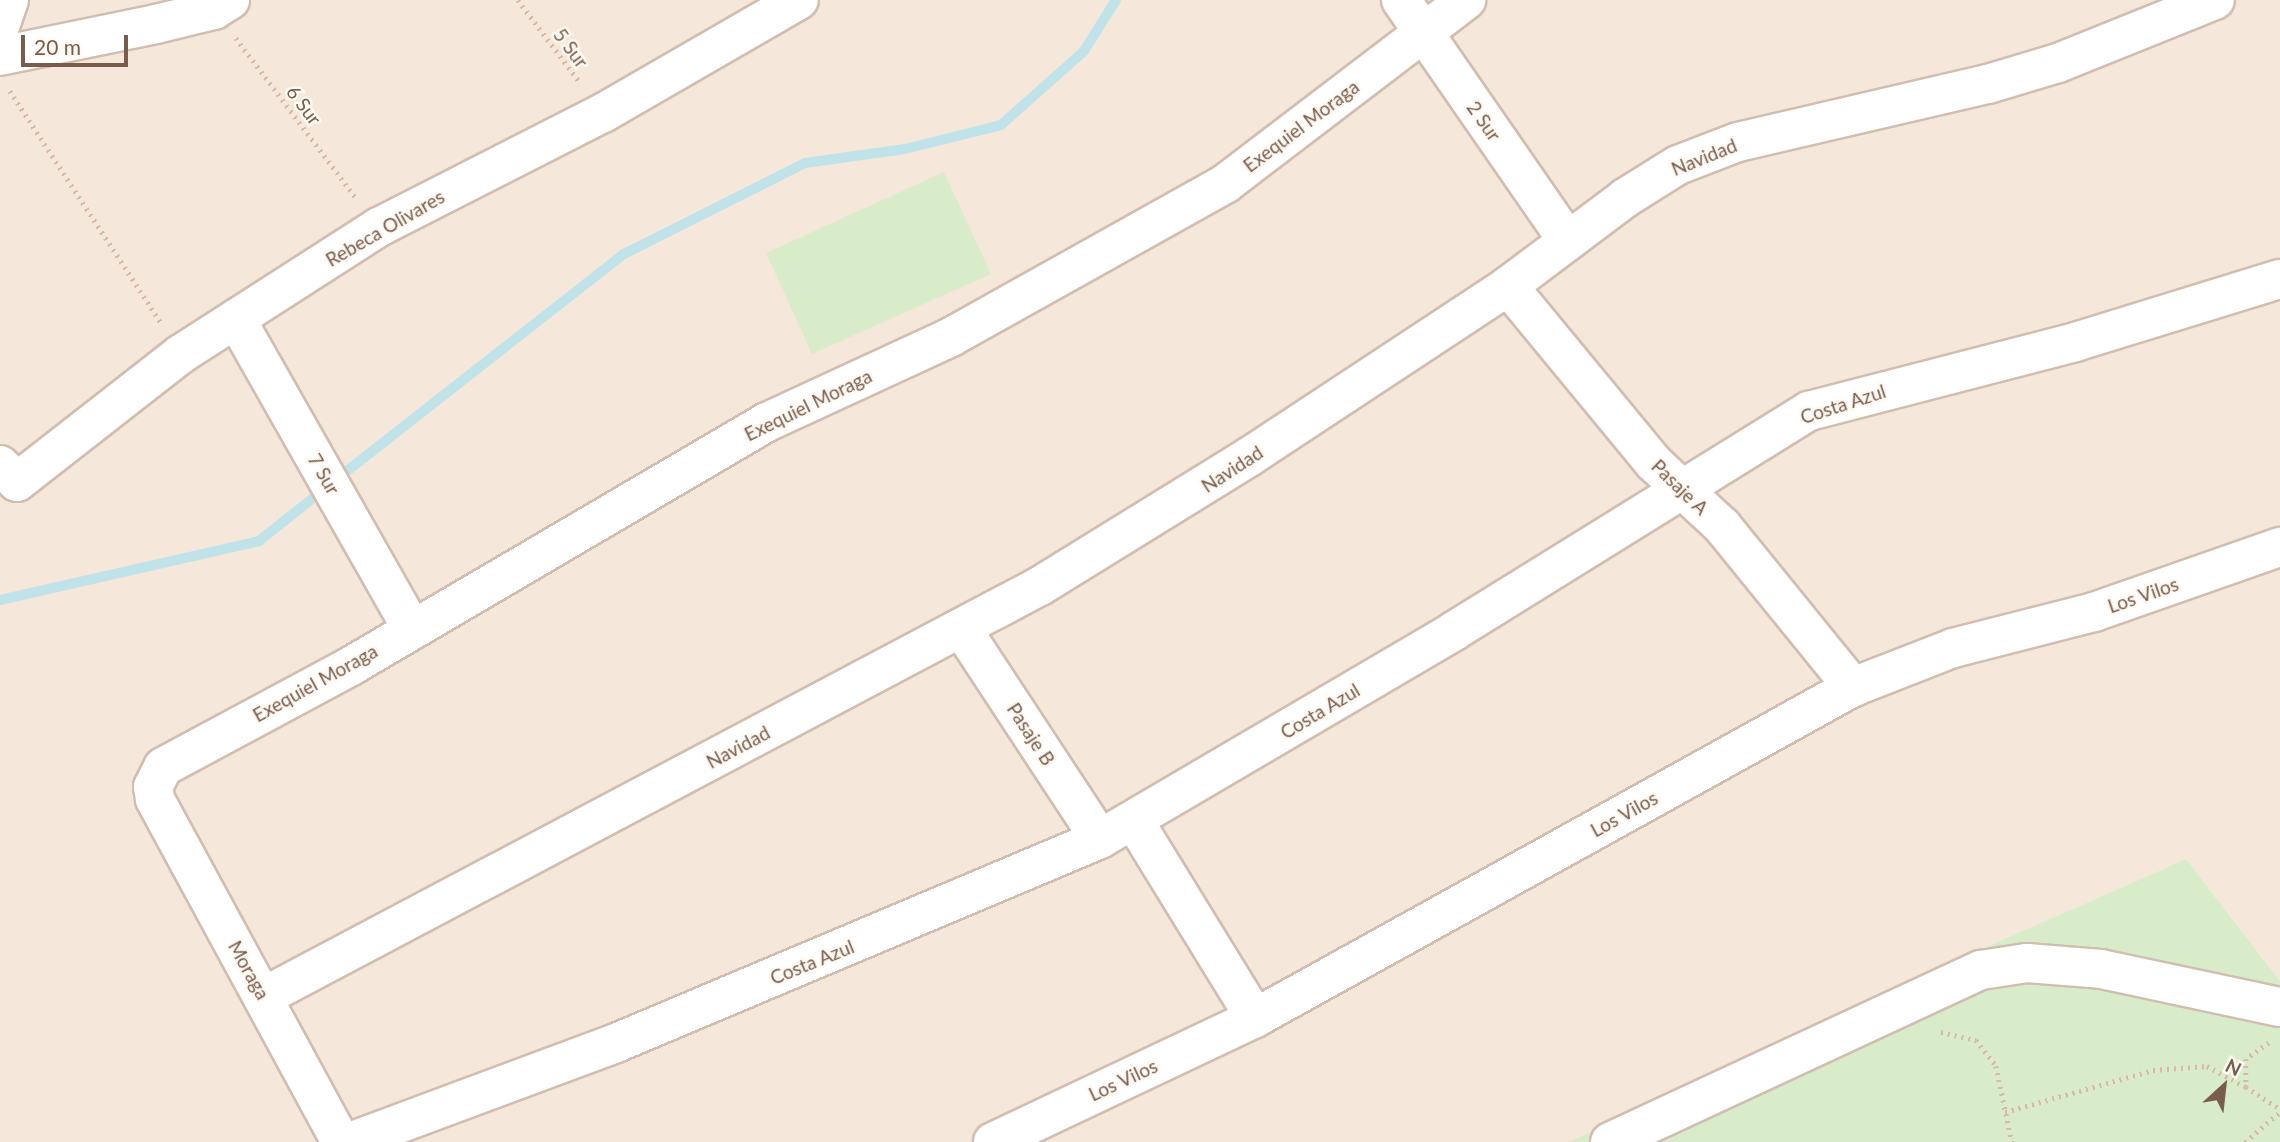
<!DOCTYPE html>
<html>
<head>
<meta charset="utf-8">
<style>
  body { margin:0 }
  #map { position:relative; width:2280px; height:1142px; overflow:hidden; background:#fdf6ec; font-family:Lato,sans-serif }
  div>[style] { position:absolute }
  .residential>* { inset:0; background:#f5e8da }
  .green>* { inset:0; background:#d8ecc9 }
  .stream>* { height:10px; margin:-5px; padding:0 5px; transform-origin:5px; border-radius:5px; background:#bfe3e8 }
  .path>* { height:4.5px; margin-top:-2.25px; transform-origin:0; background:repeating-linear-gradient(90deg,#d9b8a5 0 2px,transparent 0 7px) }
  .roads { filter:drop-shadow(2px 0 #d1beb0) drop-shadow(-2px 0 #d1beb0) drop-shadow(0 2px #d1beb0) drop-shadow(0 -2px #d1beb0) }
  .minor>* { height:38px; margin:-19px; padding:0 19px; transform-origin:19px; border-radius:19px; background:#fff }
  span { translate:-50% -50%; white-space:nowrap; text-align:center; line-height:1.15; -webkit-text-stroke:5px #fffaf3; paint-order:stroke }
  .street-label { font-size:19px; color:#7a5c4d }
  .north { position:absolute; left:2189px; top:1051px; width:70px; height:70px; -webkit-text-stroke:5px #fffaf3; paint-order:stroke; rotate:27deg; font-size:19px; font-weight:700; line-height:28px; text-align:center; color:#7a5c4d }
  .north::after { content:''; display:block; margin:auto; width:24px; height:32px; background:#7a5c4d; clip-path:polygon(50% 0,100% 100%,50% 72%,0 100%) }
  .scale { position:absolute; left:21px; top:35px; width:107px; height:32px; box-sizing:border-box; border:4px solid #7a5c4d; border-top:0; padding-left:9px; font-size:21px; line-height:24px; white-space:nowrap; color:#7a5c4d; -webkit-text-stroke:5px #fffaf3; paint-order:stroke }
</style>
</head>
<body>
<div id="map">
  <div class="residential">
    <i style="clip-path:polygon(0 0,2280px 0,2280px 981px,2186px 859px,1959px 959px,1569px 1142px,0 1142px)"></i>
  </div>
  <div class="green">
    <i style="clip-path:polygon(944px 172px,991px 274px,812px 354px,766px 253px)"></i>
    <i style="clip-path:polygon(2186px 859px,2280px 981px,2280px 1142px,1569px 1142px,1959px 959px)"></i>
  </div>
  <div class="stream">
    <i style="left:347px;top:471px;width:352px;rotate:-38.1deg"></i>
    <i style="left:624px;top:254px;width:203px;rotate:-26.7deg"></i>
    <i style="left:805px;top:163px;width:101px;rotate:-8deg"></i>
    <i style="left:905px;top:149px;width:99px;rotate:-14deg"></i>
    <i style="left:1001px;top:125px;width:111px;rotate:-41.7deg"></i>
    <i style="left:1084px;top:51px;width:60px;rotate:-57.9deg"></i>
    <i style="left:0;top:600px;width:266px;rotate:-12.8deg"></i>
    <i style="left:259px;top:541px;width:69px;rotate:-38.5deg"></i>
  </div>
  <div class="path">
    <i style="left:518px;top:0;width:105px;rotate:53.1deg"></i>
    <i style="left:236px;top:38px;width:201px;rotate:53.1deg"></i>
    <i style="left:10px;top:91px;width:278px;rotate:56.9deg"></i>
    <i style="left:1941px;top:1032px;width:36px;rotate:13deg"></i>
    <i style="left:1976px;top:1040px;width:33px;rotate:52deg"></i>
    <i style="left:1996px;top:1066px;width:78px;rotate:78.1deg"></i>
    <i style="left:2269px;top:1043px;width:28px;rotate:145deg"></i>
    <i style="left:2246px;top:1059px;width:28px;rotate:90deg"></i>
    <i style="left:2246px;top:1087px;width:40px;rotate:32.9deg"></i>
    <i style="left:2005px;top:1112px;width:154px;rotate:-15.8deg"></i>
    <i style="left:2153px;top:1070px;width:54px;rotate:-4.2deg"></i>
    <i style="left:2207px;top:1066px;width:44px;rotate:28.3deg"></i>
    <i style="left:2245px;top:1142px;width:46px;rotate:-40.6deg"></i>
  </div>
  <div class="roads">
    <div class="minor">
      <i style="left:1401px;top:0;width:293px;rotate:55.3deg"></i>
      <i style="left:0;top:26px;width:28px;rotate:-71deg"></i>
      <i style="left:0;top:56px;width:159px;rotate:-11.6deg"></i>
      <i style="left:156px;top:24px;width:60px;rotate:-13.6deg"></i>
      <i style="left:214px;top:10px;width:19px;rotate:-32deg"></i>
      <i style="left:1508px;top:286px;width:229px;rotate:50.5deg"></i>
      <i style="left:1654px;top:463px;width:93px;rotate:42.8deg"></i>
      <i style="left:1722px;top:526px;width:208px;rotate:50.9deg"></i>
      <i style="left:236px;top:319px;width:356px;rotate:60.4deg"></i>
      <i style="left:0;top:465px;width:24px;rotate:45deg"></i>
      <i style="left:17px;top:482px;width:208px;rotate:-38deg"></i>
      <i style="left:181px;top:354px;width:235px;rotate:-32.7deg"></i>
      <i style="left:379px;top:227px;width:251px;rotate:-27deg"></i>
      <i style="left:603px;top:113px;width:226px;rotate:-30deg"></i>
      <i style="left:962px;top:629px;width:251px;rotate:56.7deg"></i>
      <i style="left:1134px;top:821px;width:231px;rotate:58.4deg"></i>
      <i style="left:263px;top:997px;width:879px;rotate:-27.88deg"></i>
      <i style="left:1040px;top:586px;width:246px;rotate:-31.7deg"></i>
      <i style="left:1249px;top:457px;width:310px;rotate:-33.4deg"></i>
      <i style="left:1508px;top:286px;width:146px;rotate:-36.9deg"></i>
      <i style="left:1625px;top:198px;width:62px;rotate:-31.9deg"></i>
      <i style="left:1678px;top:165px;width:64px;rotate:-21deg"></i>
      <i style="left:1738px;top:142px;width:257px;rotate:-13.1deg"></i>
      <i style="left:1988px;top:84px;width:73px;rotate:-16.7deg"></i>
      <i style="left:2058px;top:63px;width:169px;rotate:-21.9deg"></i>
      <i style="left:341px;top:1142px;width:390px;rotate:-118.5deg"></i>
      <i style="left:155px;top:799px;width:12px;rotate:-99deg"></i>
      <i style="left:153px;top:787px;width:22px;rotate:-63deg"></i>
      <i style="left:163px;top:767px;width:213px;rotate:-28.2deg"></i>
      <i style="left:351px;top:666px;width:482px;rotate:-30.4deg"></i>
      <i style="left:767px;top:422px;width:203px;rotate:-24.8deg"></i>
      <i style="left:951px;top:337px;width:315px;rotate:-29.2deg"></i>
      <i style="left:1226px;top:183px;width:302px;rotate:-37.3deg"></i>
      <i style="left:350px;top:1142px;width:284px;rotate:-20.4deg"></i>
      <i style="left:616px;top:1043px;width:525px;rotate:-22.85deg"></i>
      <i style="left:1100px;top:839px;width:411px;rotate:-30.4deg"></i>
      <i style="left:1454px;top:631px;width:418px;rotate:-31.8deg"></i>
      <i style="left:1809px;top:411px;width:275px;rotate:-14.5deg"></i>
      <i style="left:2075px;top:342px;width:214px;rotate:-17.1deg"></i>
      <i style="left:993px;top:1142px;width:290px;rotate:-25.3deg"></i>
      <i style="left:1255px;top:1018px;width:683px;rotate:-28.97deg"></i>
      <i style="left:1853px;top:687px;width:107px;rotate:-21.3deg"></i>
      <i style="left:1953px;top:648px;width:146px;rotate:-14.3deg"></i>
      <i style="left:2094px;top:612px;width:197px;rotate:-19.3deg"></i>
      <i style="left:1610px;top:1142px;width:409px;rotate:-24.9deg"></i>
      <i style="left:1981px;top:970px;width:47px;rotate:-8.7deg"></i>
      <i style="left:2027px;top:963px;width:74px;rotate:4.6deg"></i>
      <i style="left:2101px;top:969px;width:183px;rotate:12deg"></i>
    </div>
  </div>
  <div class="street-label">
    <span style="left:571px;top:48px;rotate:53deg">5 Sur</span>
    <span style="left:304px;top:105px;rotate:53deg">6 Sur</span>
    <span style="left:1484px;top:121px;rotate:55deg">2 Sur</span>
    <span style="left:1301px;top:126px;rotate:-37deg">Exequiel Moraga</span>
    <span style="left:1704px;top:157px;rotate:-22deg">Navidad</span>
    <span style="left:385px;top:228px;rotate:-30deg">Rebeca Olivares</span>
    <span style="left:1843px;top:404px;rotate:-18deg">Costa Azul</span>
    <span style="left:808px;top:405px;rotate:-26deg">Exequiel Moraga</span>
    <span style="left:1232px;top:469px;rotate:-33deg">Navidad</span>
    <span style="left:324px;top:474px;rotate:60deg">7 Sur</span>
    <span style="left:1680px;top:487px;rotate:44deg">Pasaje A</span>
    <span style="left:2143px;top:595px;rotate:-19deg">Los Vilos</span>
    <span style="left:315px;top:683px;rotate:-29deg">Exequiel Moraga</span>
    <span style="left:1320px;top:711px;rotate:-31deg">Costa Azul</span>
    <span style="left:1031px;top:734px;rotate:57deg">Pasaje B</span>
    <span style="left:738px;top:747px;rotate:-28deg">Navidad</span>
    <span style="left:1624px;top:814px;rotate:-29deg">Los Vilos</span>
    <span style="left:812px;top:962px;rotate:-22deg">Costa Azul</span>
    <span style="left:249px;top:970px;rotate:61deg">Moraga</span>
    <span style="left:1123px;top:1080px;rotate:-25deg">Los Vilos</span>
  </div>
  <div class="north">N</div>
  <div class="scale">20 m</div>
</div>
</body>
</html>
